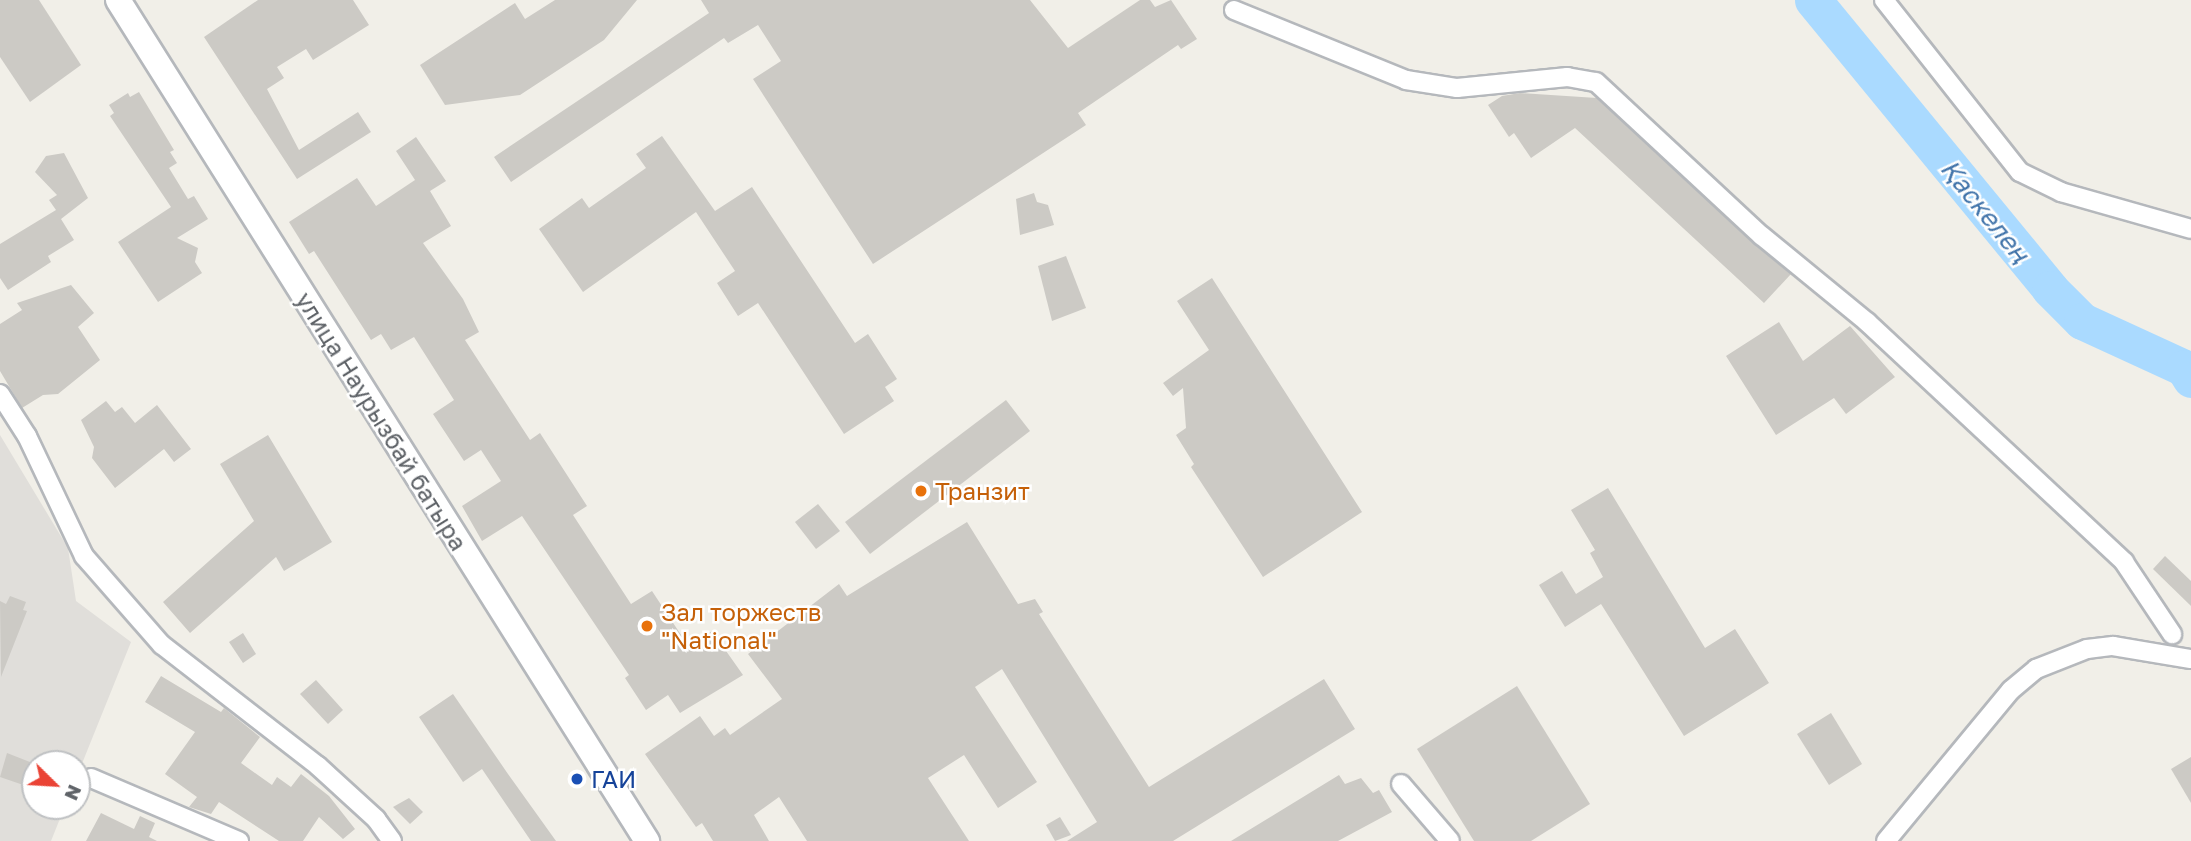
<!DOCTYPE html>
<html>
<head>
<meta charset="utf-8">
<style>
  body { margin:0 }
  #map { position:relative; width:2191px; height:841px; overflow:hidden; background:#f1efe8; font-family:"Golos Text",sans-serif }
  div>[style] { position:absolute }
  .industrial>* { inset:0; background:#e0deda }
  .river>* { height:37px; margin:-18.5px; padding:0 18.5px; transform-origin:18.5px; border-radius:18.5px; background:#aadaff }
  .building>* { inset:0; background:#cccac5 }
  .roads { filter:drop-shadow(2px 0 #b5b8bc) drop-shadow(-2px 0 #b5b8bc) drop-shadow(0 2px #b5b8bc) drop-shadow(0 -2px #b5b8bc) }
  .minor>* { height:18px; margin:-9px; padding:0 9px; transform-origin:9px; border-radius:9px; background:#fff }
  .secondary>* { height:24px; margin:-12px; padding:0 12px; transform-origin:12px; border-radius:12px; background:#fff }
  .dots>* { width:19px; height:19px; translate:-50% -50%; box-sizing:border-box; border:4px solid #fff; border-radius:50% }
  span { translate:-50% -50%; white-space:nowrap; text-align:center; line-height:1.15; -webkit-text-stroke:5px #fff; paint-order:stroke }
  .street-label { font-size:24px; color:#5f6368 }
  .food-label { font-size:24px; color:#c56008 }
  .left { translate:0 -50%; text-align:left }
  .transit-label { font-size:24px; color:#164399 }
  .water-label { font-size:26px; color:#4174aa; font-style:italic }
  .north { position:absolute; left:21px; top:750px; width:70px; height:70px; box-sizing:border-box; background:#fff; border:2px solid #bfc1c3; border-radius:50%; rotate:114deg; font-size:19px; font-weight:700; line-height:28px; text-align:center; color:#5f6368 }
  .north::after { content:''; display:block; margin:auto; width:24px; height:32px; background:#ea4335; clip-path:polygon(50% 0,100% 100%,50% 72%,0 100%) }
</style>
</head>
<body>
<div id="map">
  <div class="industrial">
    <i style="clip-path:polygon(0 435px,68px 548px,76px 601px,131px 642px,77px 776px,77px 764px,35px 764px,35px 806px,65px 806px,51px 841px,0 841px)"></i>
  </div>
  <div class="river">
    <i style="left:1813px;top:0;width:374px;rotate:50.6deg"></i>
    <i style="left:2050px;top:289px;width:45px;rotate:45deg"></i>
    <i style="left:2082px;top:321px;width:112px;rotate:24.7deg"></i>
    <i style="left:2184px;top:368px;width:13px;rotate:58deg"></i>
  </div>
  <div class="building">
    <i style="clip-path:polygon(0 0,39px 0,81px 65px,30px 102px,0 57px)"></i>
    <i style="clip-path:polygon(258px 0,353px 0,369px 25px,313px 60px,306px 49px,277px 67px,284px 78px,267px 89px,299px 150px,358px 112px,371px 132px,297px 179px,204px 37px)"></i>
    <i style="clip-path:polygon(555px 0,637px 0,604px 40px,520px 95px,445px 105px,420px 65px,515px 3px,525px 19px)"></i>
    <i style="clip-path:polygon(701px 0,1030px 0,1068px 48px,1140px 0,1150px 0,1155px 7px,1171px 0,1197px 39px,1181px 49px,1178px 45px,1078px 113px,1086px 125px,873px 264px,753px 79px,781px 61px,758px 25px,728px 43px,724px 38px,511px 182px,494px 157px,709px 13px)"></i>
    <i style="clip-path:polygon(139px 92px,174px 150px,170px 152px,177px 163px,169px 168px,188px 199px,194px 196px,208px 219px,177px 238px,198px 248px,195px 262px,202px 273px,158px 302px,118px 242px,171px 207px,110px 116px,114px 113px,109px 105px,128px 93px,130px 97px)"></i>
    <i style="clip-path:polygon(1520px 93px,1597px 98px,1791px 274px,1764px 303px,1575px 128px,1531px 158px,1514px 133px,1509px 137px,1488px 105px,1502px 96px)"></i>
    <i style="clip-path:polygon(662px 136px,715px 211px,752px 187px,855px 343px,868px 334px,897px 379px,885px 387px,894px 401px,844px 434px,758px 303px,738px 316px,717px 283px,735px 271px,696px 212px,583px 292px,539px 229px,582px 198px,589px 208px,646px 168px,636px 154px)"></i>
    <i style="clip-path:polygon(416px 137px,446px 181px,430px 191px,451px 226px,423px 243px,463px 299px,479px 332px,465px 340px,530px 440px,540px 433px,587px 506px,573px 515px,631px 604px,652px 591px,689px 647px,712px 631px,743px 675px,680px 713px,668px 695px,646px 710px,625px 678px,629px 675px,522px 516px,482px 541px,462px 506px,501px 481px,481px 450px,464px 461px,433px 414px,454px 400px,414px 337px,391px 350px,381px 334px,371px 340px,314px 251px,309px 254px,289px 222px,357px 178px,376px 206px,415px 180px,396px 151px)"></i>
    <i style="clip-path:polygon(64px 153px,88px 198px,61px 219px,74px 240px,48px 256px,51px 262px,8px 290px,0 278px,0 244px,56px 210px,49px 200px,57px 195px,35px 172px,46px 156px)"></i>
    <i style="clip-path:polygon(1034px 193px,1037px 202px,1048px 205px,1054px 225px,1020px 235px,1016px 199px)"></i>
    <i style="clip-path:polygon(1066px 256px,1086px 308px,1052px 321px,1038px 266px)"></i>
    <i style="clip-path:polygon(1212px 278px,1362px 512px,1263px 577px,1191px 467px,1194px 464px,1176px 435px,1186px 428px,1183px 388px,1173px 396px,1163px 383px,1209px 350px,1177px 301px)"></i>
    <i style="clip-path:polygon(71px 285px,94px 313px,78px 327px,100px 360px,58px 394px,43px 395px,22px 408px,0 371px,0 324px,22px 310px,17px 303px)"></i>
    <i style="clip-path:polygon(1779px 322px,1803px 361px,1850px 326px,1895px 377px,1846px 414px,1834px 398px,1776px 435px,1726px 356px)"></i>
    <i style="clip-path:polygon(1006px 400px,1030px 431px,870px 554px,845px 522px)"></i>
    <i style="clip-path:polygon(106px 401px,115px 412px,122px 407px,135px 423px,157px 405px,191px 449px,174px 462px,164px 449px,115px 488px,92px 458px,94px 447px,81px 420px)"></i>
    <i style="clip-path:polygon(268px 435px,332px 542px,284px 571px,276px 557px,190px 633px,163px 602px,254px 521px,220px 464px)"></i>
    <i style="clip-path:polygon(1608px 488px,1705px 648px,1735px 629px,1769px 683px,1684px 736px,1601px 604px,1565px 627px,1539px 585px,1562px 571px,1576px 594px,1603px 577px,1590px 553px,1595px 550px,1571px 510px)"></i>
    <i style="clip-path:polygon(818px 504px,840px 531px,816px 549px,795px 522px)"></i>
    <i style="clip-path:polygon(967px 522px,1018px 604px,1035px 599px,1043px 612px,1039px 614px,1149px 787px,1324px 679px,1355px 729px,1173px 841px,1067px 841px,1097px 822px,1002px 669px,975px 687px,1037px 782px,998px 808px,964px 755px,928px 778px,969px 841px,807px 841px,779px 797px,754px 815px,769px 841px,713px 841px,702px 823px,696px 827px,645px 754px,700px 716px,714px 736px,725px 728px,730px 735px,782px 699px,748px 654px,839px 584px,847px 596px)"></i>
    <i style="clip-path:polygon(2165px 556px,2191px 581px,2191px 606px,2153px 569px)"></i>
    <i style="clip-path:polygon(10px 596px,26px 602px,23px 610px,27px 611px,1px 677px,0 601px,6px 604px)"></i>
    <i style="clip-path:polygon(243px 633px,256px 654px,243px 663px,229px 642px)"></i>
    <i style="clip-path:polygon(161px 676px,221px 712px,224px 708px,260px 737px,241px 763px,272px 785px,277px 777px,291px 787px,301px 774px,329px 796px,355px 829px,343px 839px,319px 817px,303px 841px,279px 841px,219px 802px,211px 814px,189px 807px,197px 797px,165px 774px,195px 732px,145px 702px)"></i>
    <i style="clip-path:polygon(316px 680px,343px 710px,328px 724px,300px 694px)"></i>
    <i style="clip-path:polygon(1517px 686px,1590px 804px,1531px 841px,1474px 841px,1417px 749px)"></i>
    <i style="clip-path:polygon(453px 694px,508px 774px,556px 841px,531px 841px,482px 769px,463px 782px,419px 717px)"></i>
    <i style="clip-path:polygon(1831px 713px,1862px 764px,1829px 785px,1797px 734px)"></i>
    <i style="clip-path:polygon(7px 753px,35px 764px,35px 789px,0 777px)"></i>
    <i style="clip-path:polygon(2191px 757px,2191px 803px,2171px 769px)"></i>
    <i style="clip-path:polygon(1339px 775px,1345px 784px,1361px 778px,1373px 793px,1379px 790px,1392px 812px,1338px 841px,1231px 841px)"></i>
    <i style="clip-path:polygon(409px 798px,423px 812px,410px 824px,393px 807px)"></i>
    <i style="clip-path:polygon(101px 813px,134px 829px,140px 816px,155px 823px,149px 837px,157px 841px,86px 841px)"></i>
    <i style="clip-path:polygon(1060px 817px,1071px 835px,1055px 841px,1046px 825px)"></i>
  </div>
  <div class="roads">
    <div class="minor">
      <i style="left:1884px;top:0;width:219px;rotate:51.7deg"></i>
      <i style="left:2020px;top:172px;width:46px;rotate:26deg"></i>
      <i style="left:2061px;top:192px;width:135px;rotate:15.9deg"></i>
      <i style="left:1234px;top:10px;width:186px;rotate:22.1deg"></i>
      <i style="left:1406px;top:80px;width:52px;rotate:8.9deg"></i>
      <i style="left:1457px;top:88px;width:111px;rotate:-5.7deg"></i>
      <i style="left:1567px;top:77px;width:29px;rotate:10deg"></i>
      <i style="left:1596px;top:82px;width:226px;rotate:42.9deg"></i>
      <i style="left:1762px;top:236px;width:136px;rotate:39.3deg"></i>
      <i style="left:1867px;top:322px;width:352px;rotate:43deg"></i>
      <i style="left:2124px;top:562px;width:87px;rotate:56.3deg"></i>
      <i style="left:0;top:394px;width:50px;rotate:57.3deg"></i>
      <i style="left:27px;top:436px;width:133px;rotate:64.6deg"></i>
      <i style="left:84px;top:556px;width:118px;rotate:48.8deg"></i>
      <i style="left:162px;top:645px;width:197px;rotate:37.8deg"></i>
      <i style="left:318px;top:766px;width:79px;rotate:42.4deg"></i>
      <i style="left:376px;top:819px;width:27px;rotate:54deg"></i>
      <i style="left:91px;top:778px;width:161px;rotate:23.1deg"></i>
      <i style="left:1401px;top:784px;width:75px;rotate:49.3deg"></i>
      <i style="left:1886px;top:841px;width:196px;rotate:-50.4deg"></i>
      <i style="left:2011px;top:690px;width:33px;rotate:-40deg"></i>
      <i style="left:2036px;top:669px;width:55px;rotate:-21.4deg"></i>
      <i style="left:2087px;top:649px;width:26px;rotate:-7deg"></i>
      <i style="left:2113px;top:646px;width:79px;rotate:9.5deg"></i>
    </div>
    <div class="secondary">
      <i style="left:118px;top:0;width:994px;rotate:57.83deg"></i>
    </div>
  </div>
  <div class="dots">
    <i style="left:921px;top:491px;background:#e8710a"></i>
    <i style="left:647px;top:626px;background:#e8710a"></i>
    <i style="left:577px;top:779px;background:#1a4fb4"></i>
  </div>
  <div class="street-label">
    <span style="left:382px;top:421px;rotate:58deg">улица Наурызбай батыра</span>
  </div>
  <div class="food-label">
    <span class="left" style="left:935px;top:491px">Транзит</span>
    <span class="left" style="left:661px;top:626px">Зал торжеств<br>"National"</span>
  </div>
  <div class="transit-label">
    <span class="left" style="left:591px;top:779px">ГАИ</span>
  </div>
  <div class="water-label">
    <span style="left:1985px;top:211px;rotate:51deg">Қаскелең</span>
  </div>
  <div class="north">N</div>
</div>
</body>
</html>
